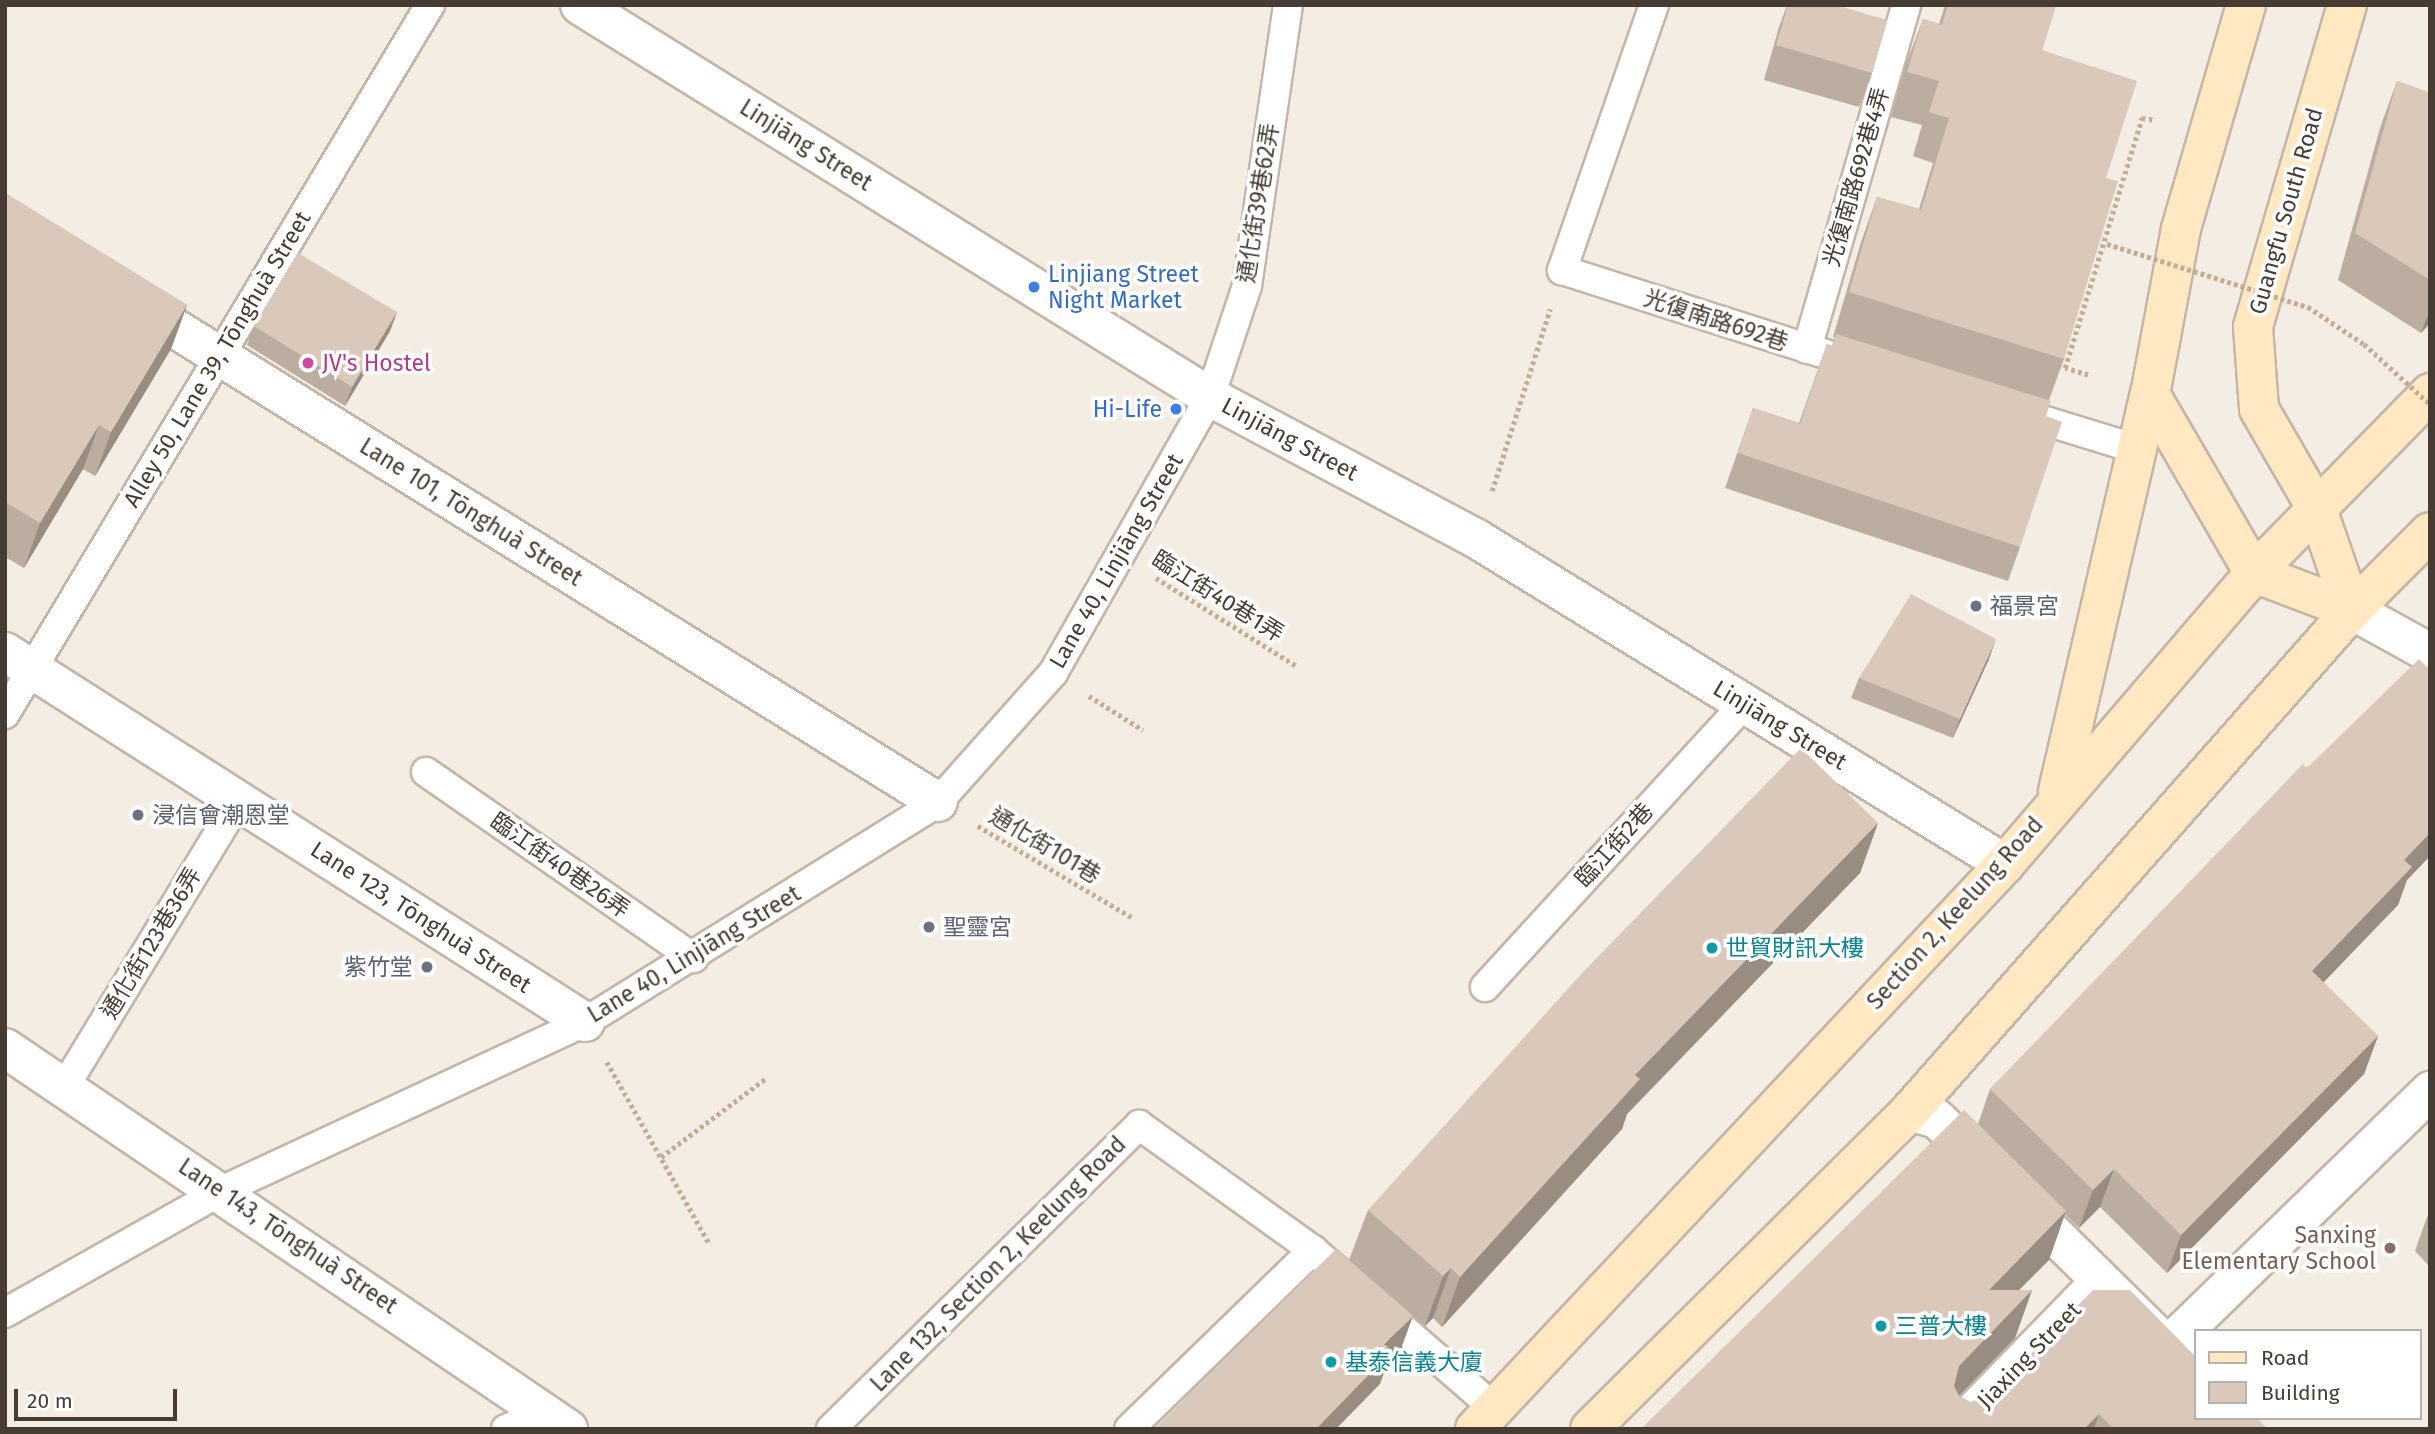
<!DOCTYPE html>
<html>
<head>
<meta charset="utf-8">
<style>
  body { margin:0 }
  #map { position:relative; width:2435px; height:1434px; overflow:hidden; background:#f4ede3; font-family:"Fira Sans","Noto Sans TC",sans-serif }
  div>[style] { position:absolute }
  .path>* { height:4.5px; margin-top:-2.25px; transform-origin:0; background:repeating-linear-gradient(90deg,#c4ac94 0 3.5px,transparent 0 7px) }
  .roads { filter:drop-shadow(2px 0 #c3b6a8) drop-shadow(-2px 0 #c3b6a8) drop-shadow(0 2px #c3b6a8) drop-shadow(0 -2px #c3b6a8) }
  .service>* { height:28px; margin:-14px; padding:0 14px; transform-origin:14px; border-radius:14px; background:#fff }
  .pedestrian>* { height:38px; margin:-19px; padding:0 19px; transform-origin:19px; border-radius:19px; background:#fff }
  .minor>* { height:38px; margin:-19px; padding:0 19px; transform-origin:19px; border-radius:19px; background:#fff }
  .secondary>* { height:38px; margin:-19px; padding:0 19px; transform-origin:19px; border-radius:19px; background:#ffe8c2 }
  .path-bridge>* { height:4.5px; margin-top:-2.25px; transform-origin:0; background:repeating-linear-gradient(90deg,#c4ac94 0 3.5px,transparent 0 7px) }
  .wall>* { inset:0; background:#bbada0 }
  .shaded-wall>* { inset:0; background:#998d82 }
  .building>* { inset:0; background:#dac9ba }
  .dots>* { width:19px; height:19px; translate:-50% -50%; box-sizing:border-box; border:4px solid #fff; border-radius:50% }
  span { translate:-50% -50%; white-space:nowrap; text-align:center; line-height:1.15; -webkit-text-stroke:7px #fff; paint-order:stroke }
  .street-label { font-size:23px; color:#463c33 }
  .shop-label { font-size:23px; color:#366cbe }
  .left { translate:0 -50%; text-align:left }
  .right { translate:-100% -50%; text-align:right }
  .hotel-label { font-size:23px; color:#b23c85 }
  .worship-label { font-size:23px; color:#5b616d }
  .culture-label { font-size:23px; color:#0d838f }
  .education-label { font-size:23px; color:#785e54 }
  .frame { position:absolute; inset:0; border:7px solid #463c33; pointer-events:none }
  .legend { position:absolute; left:2194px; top:1329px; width:228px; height:91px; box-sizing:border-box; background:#fff; border:2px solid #b5b1ad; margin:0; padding:9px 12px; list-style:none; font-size:21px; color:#463c33 }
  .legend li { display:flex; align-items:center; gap:14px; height:35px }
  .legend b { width:35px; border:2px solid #b5b1ad }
  .scale { position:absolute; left:14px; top:1389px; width:163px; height:32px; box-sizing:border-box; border:4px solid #463c33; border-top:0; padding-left:9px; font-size:21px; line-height:24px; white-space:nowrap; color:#463c33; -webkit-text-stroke:5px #fff; paint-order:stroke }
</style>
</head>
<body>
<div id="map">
  <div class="path">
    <i style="left:2088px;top:375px;width:24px;rotate:-163deg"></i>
    <i style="left:2065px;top:368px;width:262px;rotate:-72.9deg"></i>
    <i style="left:2142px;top:118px;width:14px;rotate:8deg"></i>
    <i style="left:1492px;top:491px;width:191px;rotate:-72.3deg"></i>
    <i style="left:1156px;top:578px;width:168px;rotate:32.1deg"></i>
    <i style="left:1089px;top:696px;width:64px;rotate:32.2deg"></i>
    <i style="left:978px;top:826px;width:180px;rotate:30.7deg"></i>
    <i style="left:607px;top:1062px;width:210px;rotate:60.6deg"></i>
    <i style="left:661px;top:1157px;width:130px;rotate:-36.9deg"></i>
  </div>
  <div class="roads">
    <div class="service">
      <i style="left:1654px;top:5px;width:281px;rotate:109.1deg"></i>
      <i style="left:1562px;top:270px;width:313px;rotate:17.7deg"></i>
      <i style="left:1807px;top:349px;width:358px;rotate:-73.9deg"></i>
      <i style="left:2023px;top:414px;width:119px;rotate:17.1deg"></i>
      <i style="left:5px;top:714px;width:827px;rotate:-59.06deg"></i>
      <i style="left:426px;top:772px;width:326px;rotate:34.8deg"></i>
      <i style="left:1485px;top:987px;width:384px;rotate:-47.5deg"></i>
      <i style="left:65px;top:1086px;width:333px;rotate:-58.7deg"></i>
      <i style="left:5px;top:1313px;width:250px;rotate:-29.4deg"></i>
      <i style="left:223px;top:1190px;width:399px;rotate:-24.9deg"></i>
      <i style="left:585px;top:1022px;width:416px;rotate:-31.9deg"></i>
      <i style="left:938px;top:802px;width:173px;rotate:-48.3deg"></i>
      <i style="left:1053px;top:673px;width:318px;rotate:-60.4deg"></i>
      <i style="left:1210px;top:397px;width:117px;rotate:-71.6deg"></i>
      <i style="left:1247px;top:286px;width:284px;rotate:-81.7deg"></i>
      <i style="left:506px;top:1429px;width:44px;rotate:-22.5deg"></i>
      <i style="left:831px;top:1429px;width:433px;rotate:-44.6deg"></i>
      <i style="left:1139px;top:1125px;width:214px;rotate:35.7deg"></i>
      <i style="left:1313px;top:1250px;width:242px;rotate:41.1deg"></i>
      <i style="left:1129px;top:1429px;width:257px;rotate:-44.2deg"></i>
    </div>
    <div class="pedestrian">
      <i style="left:580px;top:5px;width:742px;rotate:31.89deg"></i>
      <i style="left:1210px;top:397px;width:302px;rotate:28deg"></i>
      <i style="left:1477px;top:539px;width:620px;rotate:31.61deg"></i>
    </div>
    <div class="minor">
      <i style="left:134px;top:303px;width:946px;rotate:31.83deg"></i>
      <i style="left:2352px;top:610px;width:89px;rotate:28.9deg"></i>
      <i style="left:5px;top:652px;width:688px;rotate:32.54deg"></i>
      <i style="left:5px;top:1048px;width:680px;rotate:34.09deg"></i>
      <i style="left:1910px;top:1111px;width:28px;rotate:17deg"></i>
      <i style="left:1937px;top:1119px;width:362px;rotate:44.6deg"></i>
      <i style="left:2168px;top:1346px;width:366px;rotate:-44.2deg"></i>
      <i style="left:1957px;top:1429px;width:206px;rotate:-45.8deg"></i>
    </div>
    <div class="secondary">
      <i style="left:2246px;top:5px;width:233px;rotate:106.2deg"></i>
      <i style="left:2181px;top:229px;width:168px;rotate:100.6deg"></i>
      <i style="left:2150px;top:394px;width:207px;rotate:59.8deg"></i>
      <i style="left:2254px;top:573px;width:105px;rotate:20.7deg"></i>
      <i style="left:2347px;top:5px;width:335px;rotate:106.3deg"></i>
      <i style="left:2253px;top:327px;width:82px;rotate:85.8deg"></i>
      <i style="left:2259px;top:409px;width:116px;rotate:59.9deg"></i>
      <i style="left:2317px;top:509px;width:107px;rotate:70.9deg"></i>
      <i style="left:2058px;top:791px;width:408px;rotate:-77deg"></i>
      <i style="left:1475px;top:1429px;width:775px;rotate:-46.83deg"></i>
      <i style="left:2005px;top:864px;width:383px;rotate:-49.4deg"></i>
      <i style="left:2254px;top:573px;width:252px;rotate:-45.6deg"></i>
      <i style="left:1590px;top:1429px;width:451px;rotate:-44.8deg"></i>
      <i style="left:1910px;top:1111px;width:668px;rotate:-48.58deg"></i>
      <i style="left:2352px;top:610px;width:110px;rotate:-45deg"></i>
    </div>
  </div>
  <div class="path-bridge">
    <i style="left:2107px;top:244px;width:211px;rotate:17.4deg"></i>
    <i style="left:2308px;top:307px;width:67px;rotate:33.5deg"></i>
    <i style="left:2364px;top:344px;width:89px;rotate:42.3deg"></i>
  </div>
  <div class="wall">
    <i style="clip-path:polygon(1787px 5px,1836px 5px,1872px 73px,1859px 107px,1764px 80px,1779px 27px)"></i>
    <i style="clip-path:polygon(1945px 5px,2056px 5px,2042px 50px,2106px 178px,2064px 359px,2049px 400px,2020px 547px,2008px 581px,1725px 488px,1753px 408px,1799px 423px,1827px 344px,1832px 346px,1835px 338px,1833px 337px,1861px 242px,1877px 197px,1919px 209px,1933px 163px,1913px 156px,1922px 125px,1891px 117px,1906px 64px,1923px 19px,1939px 24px)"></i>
    <i style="clip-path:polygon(2397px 81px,2430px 93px,2430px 323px,2421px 333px,2338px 280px,2380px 128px)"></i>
    <i style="clip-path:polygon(5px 193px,187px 305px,171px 349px,95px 476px,83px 469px,24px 568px,5px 557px)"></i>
    <i style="clip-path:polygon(397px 312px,390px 331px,345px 406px,247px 345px,254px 326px)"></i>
    <i style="clip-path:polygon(1989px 659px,1953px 738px,1851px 698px,1859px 678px)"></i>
    <i style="clip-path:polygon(2430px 670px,2430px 856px,2407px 880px,2398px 905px,2323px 982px,2378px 1036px,2364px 1074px,2167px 1273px,2100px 1207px,2079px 1228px,2065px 1214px,2049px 1260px,2019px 1290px,2032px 1290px,2015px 1338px,1959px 1396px,1970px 1402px,2268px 1429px,1641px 1429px,1978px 1124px,1990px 1089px,2307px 768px)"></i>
    <i style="clip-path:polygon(1878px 823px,1860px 873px,1627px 1114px,1622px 1129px,1442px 1327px,1433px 1318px,1425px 1326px,1349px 1260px,1368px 1210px)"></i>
    <i style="clip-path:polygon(2430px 1214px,2430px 1267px,2415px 1251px,2427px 1217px)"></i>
  </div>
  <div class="shaded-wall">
    <i style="clip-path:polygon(187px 305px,171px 349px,95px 476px,111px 432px)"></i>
    <i style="clip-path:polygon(2430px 309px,2430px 323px,2421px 333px)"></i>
    <i style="clip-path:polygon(397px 312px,390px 331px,345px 406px,352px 387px)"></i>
    <i style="clip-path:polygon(99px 425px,83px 469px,24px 568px,40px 523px)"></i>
    <i style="clip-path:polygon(1996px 639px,1989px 659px,1953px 738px,1960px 719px)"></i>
    <i style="clip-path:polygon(1878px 823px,1860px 873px,1627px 1114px,1622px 1129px,1442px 1327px,1460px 1277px,1635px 1075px)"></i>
    <i style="clip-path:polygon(2430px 833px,2430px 856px,2407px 880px,2398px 905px,2298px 1009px,2312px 971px,2404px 860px)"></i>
    <i style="clip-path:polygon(2378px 1036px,2364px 1074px,2167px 1273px,2181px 1235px)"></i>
    <i style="clip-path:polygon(2114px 1169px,2100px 1207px,2079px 1228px,2093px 1190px)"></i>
    <i style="clip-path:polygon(2066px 1211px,2049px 1260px,1971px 1338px,1989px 1290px)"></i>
    <i style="clip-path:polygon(1451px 1268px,1433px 1318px,1425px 1326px,1443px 1276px)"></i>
    <i style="clip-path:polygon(2032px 1290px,2015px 1338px,1941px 1414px,1959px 1366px)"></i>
    <i style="clip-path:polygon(1413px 1316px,1401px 1349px,1388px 1362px,1380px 1384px,1336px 1429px,1316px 1429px,1384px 1344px)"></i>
    <i style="clip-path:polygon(2099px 1414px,2094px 1429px,2084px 1429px)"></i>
  </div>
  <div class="building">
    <i style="clip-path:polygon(1788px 5px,1836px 5px,1887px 20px,1872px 73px,1776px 45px)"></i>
    <i style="clip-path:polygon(1948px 5px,2056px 5px,2042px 50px,2137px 81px,2106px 178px,2118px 181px,2064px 359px,1849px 292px,1877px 197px,1921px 210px,1949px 118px,1929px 112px,1939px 81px,1907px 72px,1923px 19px,1942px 25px)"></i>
    <i style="clip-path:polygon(2397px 81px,2430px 93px,2430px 280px,2355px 233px)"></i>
    <i style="clip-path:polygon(5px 193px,187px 305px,111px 432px,99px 425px,40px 523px,5px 502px)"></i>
    <i style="clip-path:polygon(298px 253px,397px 312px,352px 387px,254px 326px)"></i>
    <i style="clip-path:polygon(1836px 334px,2051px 401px,2046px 416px,2062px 422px,2020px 547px,1738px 453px,1753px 408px,1800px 424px,1827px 344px,1833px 346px)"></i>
    <i style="clip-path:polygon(1911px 594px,1996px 639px,1960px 719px,1859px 678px)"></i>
    <i style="clip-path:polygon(2419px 659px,2430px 670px,2430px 833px,2404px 860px,2412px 867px,2312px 971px,2378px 1036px,2181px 1235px,2114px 1169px,2093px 1190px,1990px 1089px,2303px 764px,2307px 768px)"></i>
    <i style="clip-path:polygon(1801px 748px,1878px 823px,1635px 1075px,1640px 1079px,1460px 1277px,1451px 1268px,1443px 1276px,1368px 1210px,1584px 971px)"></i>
    <i style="clip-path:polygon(1964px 1110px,2066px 1211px,1989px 1290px,2032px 1290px,1959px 1366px,1954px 1386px,1959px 1396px,1970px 1402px,1990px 1396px,2093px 1290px,2130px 1290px,2195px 1356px,2195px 1418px,2257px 1418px,2268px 1429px,2114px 1429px,2099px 1414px,2084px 1429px,1865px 1429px,1863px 1427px,1862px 1429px,1641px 1429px)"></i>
    <i style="clip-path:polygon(1336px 1249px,1413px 1316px,1384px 1344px,1392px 1351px,1316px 1429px,1154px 1429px)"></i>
  </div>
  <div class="dots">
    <i style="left:1034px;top:287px;background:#3f7fe0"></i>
    <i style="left:308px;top:363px;background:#d1479c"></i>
    <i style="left:1176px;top:409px;background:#3f7fe0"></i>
    <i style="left:1976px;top:606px;background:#6b7280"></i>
    <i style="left:138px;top:815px;background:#6b7280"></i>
    <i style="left:929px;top:927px;background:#6b7280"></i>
    <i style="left:1712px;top:948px;background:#0f9aa8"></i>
    <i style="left:427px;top:967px;background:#6b7280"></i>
    <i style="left:2390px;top:1248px;background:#8d6e63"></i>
    <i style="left:1881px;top:1326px;background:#0f9aa8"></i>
    <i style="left:1331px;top:1362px;background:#0f9aa8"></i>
  </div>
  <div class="street-label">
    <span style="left:806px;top:145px;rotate:32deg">Linjiāng Street</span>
    <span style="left:1856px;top:177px;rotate:-74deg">光復南路692巷4弄</span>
    <span style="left:1258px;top:203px;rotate:-81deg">通化街39巷62弄</span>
    <span style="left:2286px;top:211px;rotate:-74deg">Guangfu South Road</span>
    <span style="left:1716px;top:320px;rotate:18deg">光復南路692巷</span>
    <span style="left:217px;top:359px;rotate:-59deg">Alley 50, Lane 39, Tōnghuà Street</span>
    <span style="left:1290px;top:439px;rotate:28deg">Linjiāng Street</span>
    <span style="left:471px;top:512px;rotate:32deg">Lane 101, Tōnghuà Street</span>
    <span style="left:1116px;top:561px;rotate:-60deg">Lane 40, Linjiāng Street</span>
    <span style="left:1218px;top:596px;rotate:32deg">臨江街40巷1弄</span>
    <span style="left:1780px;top:725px;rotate:31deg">Linjiāng Street</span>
    <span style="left:1045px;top:845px;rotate:31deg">通化街101巷</span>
    <span style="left:1614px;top:845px;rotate:-48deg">臨江街2巷</span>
    <span style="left:560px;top:865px;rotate:35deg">臨江街40巷26弄</span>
    <span style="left:1955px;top:913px;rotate:-48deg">Section 2, Keelung Road</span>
    <span style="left:421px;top:917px;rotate:33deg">Lane 123, Tōnghuà Street</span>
    <span style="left:151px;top:943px;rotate:-59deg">通化街123巷36弄</span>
    <span style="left:694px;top:954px;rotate:-31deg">Lane 40, Linjiāng Street</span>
    <span style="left:288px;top:1236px;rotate:34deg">Lane 143, Tōnghuà Street</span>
    <span style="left:998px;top:1264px;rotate:-45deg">Lane 132, Section 2, Keelung Road</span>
    <span style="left:2029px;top:1355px;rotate:-46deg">Jiaxing Street</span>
  </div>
  <div class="shop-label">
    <span class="left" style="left:1048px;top:287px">Linjiang Street<br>Night Market</span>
    <span class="right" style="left:1162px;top:409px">Hi-Life</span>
  </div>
  <div class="hotel-label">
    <span class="left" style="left:322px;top:363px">JV's Hostel</span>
  </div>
  <div class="worship-label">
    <span class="left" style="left:1990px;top:606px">福景宮</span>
    <span class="left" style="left:152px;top:815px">浸信會潮恩堂</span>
    <span class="left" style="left:943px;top:927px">聖靈宮</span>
    <span class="right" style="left:413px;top:967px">紫竹堂</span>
  </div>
  <div class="culture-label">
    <span class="left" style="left:1726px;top:948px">世貿財訊大樓</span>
    <span class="left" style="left:1895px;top:1326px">三普大樓</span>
    <span class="left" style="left:1345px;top:1362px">基泰信義大廈</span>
  </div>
  <div class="education-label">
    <span class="right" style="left:2376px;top:1248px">Sanxing<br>Elementary School</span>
  </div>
  <div class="frame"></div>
  <ul class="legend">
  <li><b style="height:9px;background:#ffe8c2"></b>Road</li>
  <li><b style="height:19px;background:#dac9ba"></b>Building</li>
  </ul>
  <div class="scale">20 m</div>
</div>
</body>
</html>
